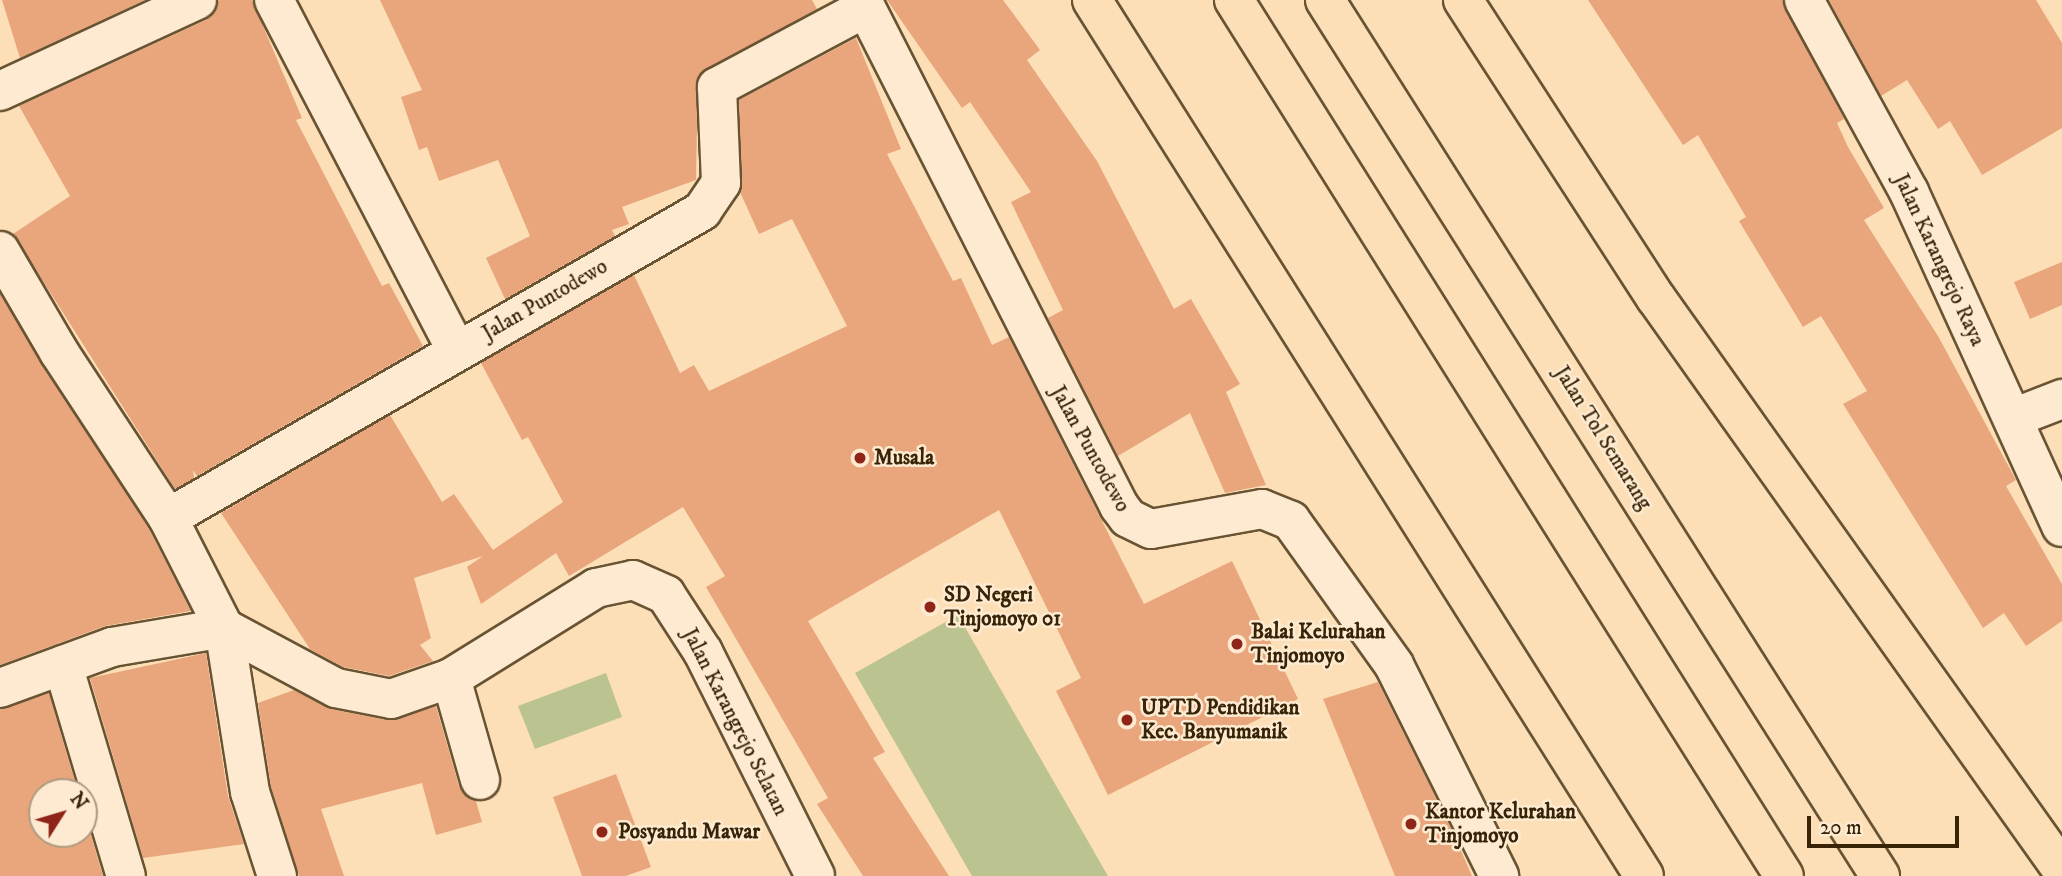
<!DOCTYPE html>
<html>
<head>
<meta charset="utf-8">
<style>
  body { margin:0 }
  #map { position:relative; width:2062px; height:876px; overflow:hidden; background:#fcdfb6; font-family:"IM FELL DW Pica",serif }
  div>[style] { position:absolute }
  .green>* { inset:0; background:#bbc391 }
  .building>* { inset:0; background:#e9a67d }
  .roads { filter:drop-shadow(2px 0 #685333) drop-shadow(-2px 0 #685333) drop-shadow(0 2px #685333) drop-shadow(0 -2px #685333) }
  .street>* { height:38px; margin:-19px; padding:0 19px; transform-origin:19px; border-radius:19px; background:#fdead0 }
  .secondary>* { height:38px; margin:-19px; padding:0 19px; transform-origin:19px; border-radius:19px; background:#fdead0 }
  .highway>* { height:38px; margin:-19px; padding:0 19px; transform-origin:19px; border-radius:19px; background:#fcdfb6 }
  .dots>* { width:19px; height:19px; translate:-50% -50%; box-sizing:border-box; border:4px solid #fdead0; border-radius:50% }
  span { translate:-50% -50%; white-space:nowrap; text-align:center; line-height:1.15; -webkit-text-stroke:5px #fdead0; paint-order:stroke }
  .street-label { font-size:21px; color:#372407 }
  .poi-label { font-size:21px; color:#372407; font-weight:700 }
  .left { translate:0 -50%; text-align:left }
  .north { position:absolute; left:28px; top:778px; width:70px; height:70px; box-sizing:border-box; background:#fdead0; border:2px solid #ae9b80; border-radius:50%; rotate:53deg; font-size:19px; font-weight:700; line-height:28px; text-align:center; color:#372407 }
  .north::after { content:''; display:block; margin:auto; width:24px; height:32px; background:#8f2418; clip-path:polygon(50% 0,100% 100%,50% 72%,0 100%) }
  .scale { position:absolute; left:1807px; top:816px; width:152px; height:32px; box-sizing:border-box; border:4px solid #372407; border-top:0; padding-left:9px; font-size:21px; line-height:24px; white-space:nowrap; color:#372407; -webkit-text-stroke:5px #fdead0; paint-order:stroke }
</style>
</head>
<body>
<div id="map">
  <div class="green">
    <i style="clip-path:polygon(958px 615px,1108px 876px,972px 876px,855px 673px)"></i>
    <i style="clip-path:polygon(606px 673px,622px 717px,535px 749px,518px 706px)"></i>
  </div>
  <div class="building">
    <i style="clip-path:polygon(2px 0,145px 0,20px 58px)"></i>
    <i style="clip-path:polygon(219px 0,252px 0,302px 118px,296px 120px,382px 286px,389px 283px,423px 346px,197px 476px,193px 470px,194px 478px,175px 489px,13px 234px,70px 196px,19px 106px,206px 20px)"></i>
    <i style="clip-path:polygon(380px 0,812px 0,817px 9px,698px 76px,696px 180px,622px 207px,629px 224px,612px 230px,615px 236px,505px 299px,486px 258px,530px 236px,498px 160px,439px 181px,427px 147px,419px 150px,401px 97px,422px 90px)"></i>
    <i style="clip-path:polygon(887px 0,1003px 0,1040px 50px,1027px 60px,1097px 161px,1174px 309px,1191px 299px,1240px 384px,1226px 392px,1266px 485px,1225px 493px,1190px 413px,1118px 456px,1048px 318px,1063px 310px,1011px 202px,1031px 192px,970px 102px,962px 108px)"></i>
    <i style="clip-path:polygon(1588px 0,1782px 0,1844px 119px,1837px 123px,1848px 147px,1884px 208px,1864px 220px,1938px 336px,2016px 480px,2006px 486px,2062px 584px,2062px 621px,2026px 646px,2004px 613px,1983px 628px,1843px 404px,1867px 391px,1821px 316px,1803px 327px,1739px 221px,1746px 217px,1698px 135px,1683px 145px)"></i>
    <i style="clip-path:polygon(1829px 0,2036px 0,2062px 43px,2062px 128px,1982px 175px,1950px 121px,1938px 129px,1907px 80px,1881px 96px)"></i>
    <i style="clip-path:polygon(856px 38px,901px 149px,887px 154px,953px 281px,961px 278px,992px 345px,1009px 337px,1144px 604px,1232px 561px,1298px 699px,1108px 795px,1056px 691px,1081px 678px,999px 510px,808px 621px,885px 752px,873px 758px,949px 876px,863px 876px,817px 804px,828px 798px,706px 587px,725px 576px,683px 507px,569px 576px,556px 553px,481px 604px,467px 567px,483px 556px,414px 578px,431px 638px,420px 645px,433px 661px,389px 676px,343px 667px,310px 649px,221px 513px,390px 415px,442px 502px,454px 494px,493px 550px,563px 502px,528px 437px,522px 440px,481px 363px,634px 275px,680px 373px,694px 365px,709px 391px,847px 326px,792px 219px,759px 234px,740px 192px,739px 100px)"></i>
    <i style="clip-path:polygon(2062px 262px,2062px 305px,2030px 319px,2014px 282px)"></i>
    <i style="clip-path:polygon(0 294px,149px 529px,191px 611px,105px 626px,0 665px)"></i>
    <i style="clip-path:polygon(206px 653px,228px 796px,244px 844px,143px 858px,90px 678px)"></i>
    <i style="clip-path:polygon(1378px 682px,1452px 830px,1472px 876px,1395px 876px,1323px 699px)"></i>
    <i style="clip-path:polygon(294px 690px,331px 709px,387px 720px,436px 706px,459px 786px,476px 801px,482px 822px,436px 835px,422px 783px,321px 809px,344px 876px,299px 876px,271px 787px,258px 703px)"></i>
    <i style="clip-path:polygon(49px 693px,78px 792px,42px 792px,42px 834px,84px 834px,84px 812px,103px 876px,0 876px,0 709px)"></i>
    <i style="clip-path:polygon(616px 774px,651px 867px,626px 876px,582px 876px,553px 797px)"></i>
  </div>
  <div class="roads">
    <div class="street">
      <i style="left:274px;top:0;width:394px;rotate:62.5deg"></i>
      <i style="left:862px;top:0;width:568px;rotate:63.07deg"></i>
      <i style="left:1119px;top:506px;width:15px;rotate:53deg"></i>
      <i style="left:1128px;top:518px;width:25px;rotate:26deg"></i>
      <i style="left:1151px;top:529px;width:113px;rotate:-10.2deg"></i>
      <i style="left:1262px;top:509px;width:31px;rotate:22deg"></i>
      <i style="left:1291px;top:521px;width:177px;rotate:54.4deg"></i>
      <i style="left:1394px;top:665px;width:236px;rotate:63.5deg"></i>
      <i style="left:0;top:91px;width:217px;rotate:-24.8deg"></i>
      <i style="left:0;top:251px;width:117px;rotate:59.7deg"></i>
      <i style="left:59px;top:352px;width:199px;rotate:56.7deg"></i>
      <i style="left:2013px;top:418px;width:53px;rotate:-21.2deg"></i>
      <i style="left:63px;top:665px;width:220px;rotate:73.4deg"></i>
      <i style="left:451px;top:678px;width:106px;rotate:74.1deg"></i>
      <i style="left:0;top:688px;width:119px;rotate:-20.1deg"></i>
      <i style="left:112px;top:647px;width:114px;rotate:-9.6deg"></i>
      <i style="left:224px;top:628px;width:127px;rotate:28.2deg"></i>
      <i style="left:336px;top:688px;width:56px;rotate:11.3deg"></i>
      <i style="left:391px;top:699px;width:64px;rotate:-19.3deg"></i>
      <i style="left:451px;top:678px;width:171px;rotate:-31.8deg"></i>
      <i style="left:596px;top:588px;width:38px;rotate:-12deg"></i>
      <i style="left:633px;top:580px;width:36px;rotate:24deg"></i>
      <i style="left:666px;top:595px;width:68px;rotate:57deg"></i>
      <i style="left:703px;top:652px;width:250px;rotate:63.4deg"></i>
      <i style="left:277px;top:876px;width:88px;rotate:-107.8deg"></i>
      <i style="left:250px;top:792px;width:166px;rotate:-99deg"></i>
      <i style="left:224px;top:628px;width:123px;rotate:-117deg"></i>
      <i style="left:168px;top:518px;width:616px;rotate:-29.89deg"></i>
      <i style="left:702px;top:211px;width:34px;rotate:-56deg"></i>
      <i style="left:721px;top:183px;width:96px;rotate:-92.4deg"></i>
      <i style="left:717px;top:87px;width:168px;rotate:-28.1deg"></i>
    </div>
    <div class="secondary">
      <i style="left:1804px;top:0;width:219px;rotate:61.3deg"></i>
      <i style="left:1909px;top:192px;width:368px;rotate:65.5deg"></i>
    </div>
    <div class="highway">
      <i style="left:1092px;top:0;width:1035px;rotate:57.78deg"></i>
      <i style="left:1234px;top:0;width:1034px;rotate:57.88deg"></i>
      <i style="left:1325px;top:0;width:1037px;rotate:57.64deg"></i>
      <i style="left:1463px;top:0;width:355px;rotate:57.1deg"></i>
      <i style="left:1656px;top:298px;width:701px;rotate:54.63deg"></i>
    </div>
  </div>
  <div class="dots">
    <i style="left:860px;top:458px;background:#8f2418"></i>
    <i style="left:930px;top:607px;background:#8f2418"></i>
    <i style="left:1237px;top:644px;background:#8f2418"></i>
    <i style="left:1127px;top:720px;background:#8f2418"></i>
    <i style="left:1411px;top:824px;background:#8f2418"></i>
    <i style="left:602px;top:832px;background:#8f2418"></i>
  </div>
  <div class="street-label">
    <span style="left:1939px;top:260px;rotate:65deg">Jalan Karangrejo Raya</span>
    <span style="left:545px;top:300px;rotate:-30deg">Jalan Puntodewo</span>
    <span style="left:1603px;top:438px;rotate:58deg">Jalan Tol Semarang</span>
    <span style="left:1090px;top:449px;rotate:61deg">Jalan Puntodewo</span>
    <span style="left:735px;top:722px;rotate:63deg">Jalan Karangrejo Selatan</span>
  </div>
  <div class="poi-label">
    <span class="left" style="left:874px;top:458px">Musala</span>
    <span class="left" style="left:944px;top:607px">SD Negeri<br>Tinjomoyo 01</span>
    <span class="left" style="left:1251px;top:644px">Balai Kelurahan<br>Tinjomoyo</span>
    <span class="left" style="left:1141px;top:720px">UPTD Pendidikan<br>Kec. Banyumanik</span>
    <span class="left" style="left:1425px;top:824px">Kantor Kelurahan<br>Tinjomoyo</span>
    <span class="left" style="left:618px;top:832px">Posyandu Mawar</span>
  </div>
  <div class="north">N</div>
  <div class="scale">20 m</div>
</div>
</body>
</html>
